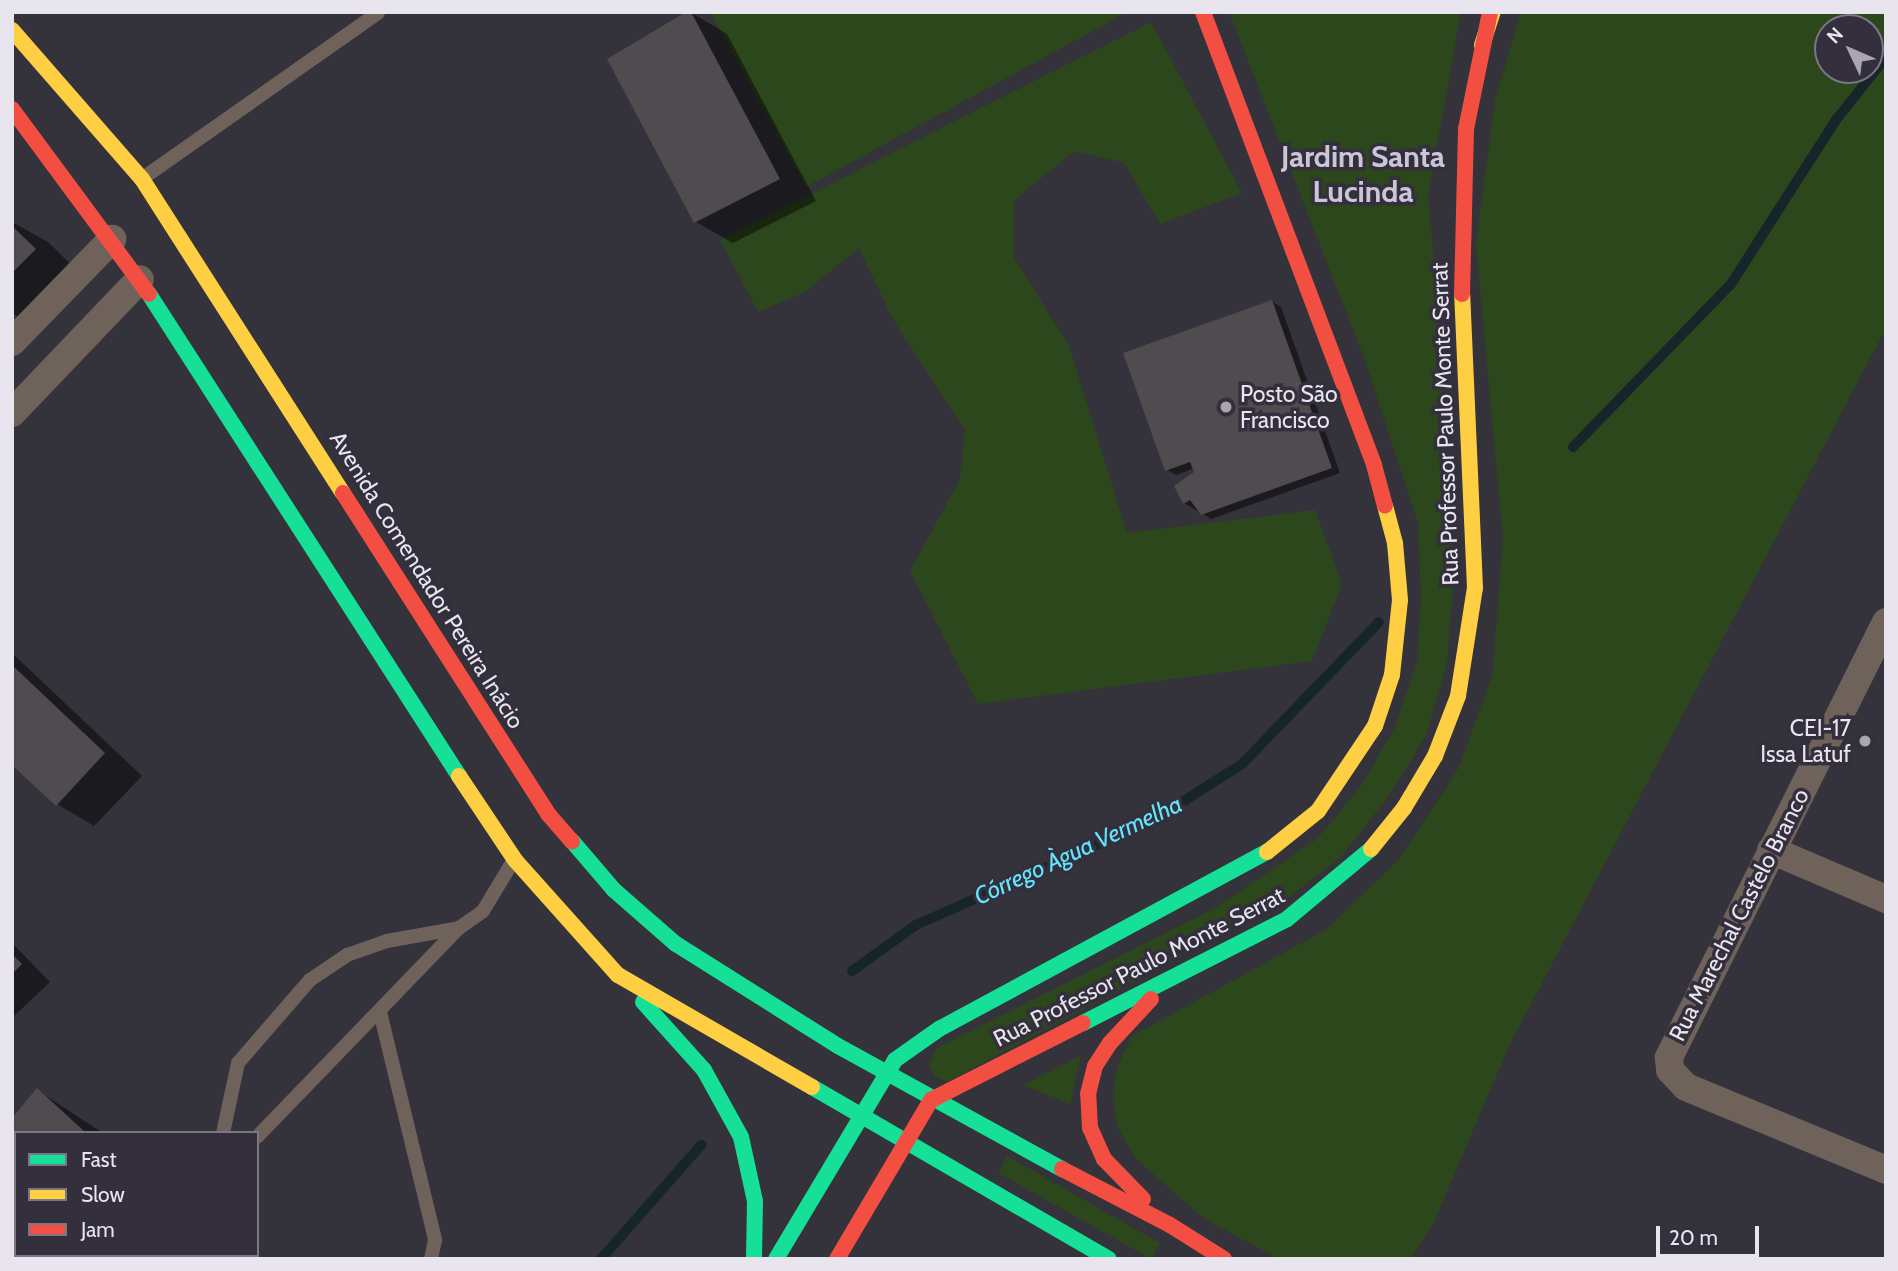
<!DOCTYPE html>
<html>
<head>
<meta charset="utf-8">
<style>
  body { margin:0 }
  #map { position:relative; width:1898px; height:1271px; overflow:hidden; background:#34323a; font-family:Cabin,sans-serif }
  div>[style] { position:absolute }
  .green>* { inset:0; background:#2d471d }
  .shadow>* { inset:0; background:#0007 }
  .stream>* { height:10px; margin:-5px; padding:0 5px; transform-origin:5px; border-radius:5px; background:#162529 }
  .building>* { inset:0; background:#504b4e }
  .lane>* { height:14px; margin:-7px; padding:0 7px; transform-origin:7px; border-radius:7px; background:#6f625b }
  .street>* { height:28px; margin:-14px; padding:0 14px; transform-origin:14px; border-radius:14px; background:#6f625b }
  .fast>* { height:16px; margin:-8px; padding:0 8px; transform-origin:8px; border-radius:8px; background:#16e098 }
  .slow>* { height:16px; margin:-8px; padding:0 8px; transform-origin:8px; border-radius:8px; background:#ffcf43 }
  .jam>* { height:16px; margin:-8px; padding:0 8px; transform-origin:8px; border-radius:8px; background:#f24e42 }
  .dots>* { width:19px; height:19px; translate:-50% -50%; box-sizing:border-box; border:4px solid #332f3d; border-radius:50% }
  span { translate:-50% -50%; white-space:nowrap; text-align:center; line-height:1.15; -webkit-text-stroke:7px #332f3d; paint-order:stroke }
  .poi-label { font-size:23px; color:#e8e5ee }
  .left { translate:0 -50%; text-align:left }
  .right { translate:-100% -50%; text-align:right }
  .street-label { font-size:23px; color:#e8e5ee }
  .water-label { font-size:24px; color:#63e6fc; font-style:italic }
  .district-label { font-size:30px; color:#cbc5d8; font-weight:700 }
  .frame { position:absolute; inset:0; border:14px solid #e8e5ee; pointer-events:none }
  .legend { position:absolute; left:14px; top:1131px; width:245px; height:126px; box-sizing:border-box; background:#332f3d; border:2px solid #7b7884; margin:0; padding:9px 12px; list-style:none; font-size:21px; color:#e8e5ee }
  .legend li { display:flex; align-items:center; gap:14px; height:35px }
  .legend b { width:35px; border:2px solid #7b7884 }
  .north { position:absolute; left:1814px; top:14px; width:70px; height:70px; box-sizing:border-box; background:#332f3d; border:2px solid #7b7884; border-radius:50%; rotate:314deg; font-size:19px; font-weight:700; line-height:28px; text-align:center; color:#e8e5ee }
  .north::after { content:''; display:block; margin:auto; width:24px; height:32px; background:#a9a6af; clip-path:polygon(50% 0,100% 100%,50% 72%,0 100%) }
  .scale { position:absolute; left:1656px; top:1226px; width:103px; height:32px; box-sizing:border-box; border:4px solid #e8e5ee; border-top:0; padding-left:9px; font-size:21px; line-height:24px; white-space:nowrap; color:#e8e5ee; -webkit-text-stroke:5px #332f3d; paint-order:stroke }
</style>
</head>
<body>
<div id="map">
  <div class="green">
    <i style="clip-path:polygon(710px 12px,1128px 12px,806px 187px)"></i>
    <i style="clip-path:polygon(1229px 12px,1461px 12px,1428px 195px,1447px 410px,1454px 576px,1447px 663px,1426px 736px,1389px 796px,1339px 859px,1277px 906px,947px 1082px,934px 1076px,929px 1064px,937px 1048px,1213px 909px,1317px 839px,1361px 786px,1394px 729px,1417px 663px,1421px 599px,1418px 522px,1363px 355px)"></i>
    <i style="clip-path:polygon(evenodd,1521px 12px,1886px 12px,1886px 328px,1509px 1046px,1434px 1222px,1411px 1259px,1279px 1259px,1203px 1218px,1135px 1158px,1117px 1126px,1113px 1094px,1117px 1067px,1132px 1036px,1327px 929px,1401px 857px,1459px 767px,1492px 676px,1503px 540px,1476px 243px,1495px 100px,1521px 12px,1828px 28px,1870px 28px,1870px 70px,1828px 70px,1828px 28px)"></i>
    <i style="clip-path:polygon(1151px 22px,1242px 193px,1160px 224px,1124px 163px,1075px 151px,1014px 200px,1014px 257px,1069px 346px,1127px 533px,1315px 510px,1342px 584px,1312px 661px,978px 704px,910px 571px,960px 479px,965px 430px,892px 318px,859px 248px,805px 292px,758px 312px,720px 240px)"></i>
    <i style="clip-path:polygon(1081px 1056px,1070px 1104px,1023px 1085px)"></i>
    <i style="clip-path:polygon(1007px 1156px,1160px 1243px,1151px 1259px,998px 1173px)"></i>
  </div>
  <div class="shadow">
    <i style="clip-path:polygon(690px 12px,727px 34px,816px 201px,733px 243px,696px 222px)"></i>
    <i style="clip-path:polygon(12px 222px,48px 242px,87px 280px,39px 328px,12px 313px)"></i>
    <i style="clip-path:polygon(1271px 301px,1281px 307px,1340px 473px,1211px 519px,1184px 503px,1195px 468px,1176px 475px,1167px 470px)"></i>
    <i style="clip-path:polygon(12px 653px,142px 776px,94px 826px,57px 804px,12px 762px)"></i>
    <i style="clip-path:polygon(12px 943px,50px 982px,14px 1016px,12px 1015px)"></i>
    <i style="clip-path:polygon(37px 1090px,103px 1133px,16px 1133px,16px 1193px,12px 1121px)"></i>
    <i style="clip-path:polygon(87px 1255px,237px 1255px,241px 1259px,91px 1259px)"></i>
  </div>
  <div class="stream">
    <i style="left:1573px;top:447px;width:227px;rotate:-45.9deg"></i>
    <i style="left:1731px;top:284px;width:195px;rotate:-57.4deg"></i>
    <i style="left:1836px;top:120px;width:80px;rotate:-51.6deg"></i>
    <i style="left:852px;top:971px;width:79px;rotate:-35.7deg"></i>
    <i style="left:916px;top:925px;width:264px;rotate:-23.9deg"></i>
    <i style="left:1157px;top:818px;width:101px;rotate:-32.4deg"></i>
    <i style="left:1242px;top:764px;width:197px;rotate:-46deg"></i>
    <i style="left:601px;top:1259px;width:152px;rotate:-48.7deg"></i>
  </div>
  <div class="building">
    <i style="clip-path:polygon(686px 12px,691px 12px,780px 179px,694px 223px,607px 59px)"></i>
    <i style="clip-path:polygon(12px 226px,36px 249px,12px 273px)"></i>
    <i style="clip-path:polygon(1272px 300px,1332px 468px,1201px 515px,1190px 500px,1183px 504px,1174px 486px,1194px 472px,1190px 462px,1165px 471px,1123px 353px)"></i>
    <i style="clip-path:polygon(12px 665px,105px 753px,56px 806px,12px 765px)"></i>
    <i style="clip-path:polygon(12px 954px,22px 964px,12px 974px)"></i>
    <i style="clip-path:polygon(37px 1088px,86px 1133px,16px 1133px,16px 1195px,12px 1118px)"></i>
    <i style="clip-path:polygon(85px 1255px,220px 1255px,223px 1259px,89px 1259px)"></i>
  </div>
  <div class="lane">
    <i style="left:143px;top:178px;width:287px;rotate:-35.1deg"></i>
    <i style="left:380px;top:1012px;width:235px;rotate:76.4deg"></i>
    <i style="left:435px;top:1240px;width:19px;rotate:102deg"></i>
    <i style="left:223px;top:1133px;width:72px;rotate:-77.9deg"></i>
    <i style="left:238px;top:1063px;width:110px;rotate:-49.1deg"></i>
    <i style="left:310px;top:980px;width:45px;rotate:-34deg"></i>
    <i style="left:347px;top:955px;width:42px;rotate:-19.3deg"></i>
    <i style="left:387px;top:941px;width:73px;rotate:-10.2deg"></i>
    <i style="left:459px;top:928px;width:29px;rotate:-35deg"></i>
    <i style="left:483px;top:911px;width:58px;rotate:-59deg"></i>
    <i style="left:257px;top:1137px;width:291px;rotate:-46deg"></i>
  </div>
  <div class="street">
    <i style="left:12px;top:342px;width:144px;rotate:-45.8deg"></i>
    <i style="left:12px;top:413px;width:185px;rotate:-46.3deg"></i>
    <i style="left:1886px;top:622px;width:487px;rotate:116.5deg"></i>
    <i style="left:1669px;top:1058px;width:12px;rotate:85deg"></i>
    <i style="left:1670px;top:1070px;width:23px;rotate:47deg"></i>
    <i style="left:1686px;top:1087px;width:217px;rotate:22.5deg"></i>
    <i style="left:1771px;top:850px;width:125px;rotate:23.1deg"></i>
  </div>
  <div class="fast">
    <i style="left:149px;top:294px;width:573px;rotate:57.25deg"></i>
    <i style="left:572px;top:841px;width:65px;rotate:49.4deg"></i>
    <i style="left:614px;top:890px;width:82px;rotate:41.1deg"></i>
    <i style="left:676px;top:944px;width:191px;rotate:32.2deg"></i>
    <i style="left:838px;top:1046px;width:256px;rotate:28.8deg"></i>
    <i style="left:643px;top:1002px;width:91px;rotate:48.1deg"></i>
    <i style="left:704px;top:1070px;width:77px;rotate:61.1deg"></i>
    <i style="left:741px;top:1137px;width:66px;rotate:77.7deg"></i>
    <i style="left:755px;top:1201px;width:58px;rotate:91deg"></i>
    <i style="left:1083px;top:1023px;width:229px;rotate:-27deg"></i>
    <i style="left:1287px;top:919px;width:109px;rotate:-39.8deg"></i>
    <i style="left:812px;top:1087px;width:343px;rotate:30.1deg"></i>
    <i style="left:776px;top:1259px;width:232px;rotate:-59.1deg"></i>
    <i style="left:895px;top:1060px;width:54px;rotate:-35.2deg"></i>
    <i style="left:939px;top:1029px;width:373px;rotate:-28.4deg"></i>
  </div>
  <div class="slow">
    <i style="left:12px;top:30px;width:198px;rotate:48.9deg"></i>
    <i style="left:142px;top:179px;width:373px;rotate:57.4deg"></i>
    <i style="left:1482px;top:45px;width:35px;rotate:-72deg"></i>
    <i style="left:459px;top:776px;width:101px;rotate:56.3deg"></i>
    <i style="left:515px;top:860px;width:154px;rotate:48.2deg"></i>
    <i style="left:618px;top:975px;width:224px;rotate:30deg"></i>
    <i style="left:1371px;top:849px;width:53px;rotate:-51.2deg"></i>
    <i style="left:1404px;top:808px;width:61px;rotate:-59.2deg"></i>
    <i style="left:1435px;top:756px;width:64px;rotate:-69deg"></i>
    <i style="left:1458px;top:696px;width:109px;rotate:-81.1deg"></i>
    <i style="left:1475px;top:588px;width:294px;rotate:-92.5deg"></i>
    <i style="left:1267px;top:852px;width:65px;rotate:-38.8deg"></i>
    <i style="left:1318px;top:811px;width:102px;rotate:-56.2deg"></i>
    <i style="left:1375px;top:726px;width:54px;rotate:-71.6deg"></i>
    <i style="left:1392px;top:675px;width:75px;rotate:-83.9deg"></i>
    <i style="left:1400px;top:600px;width:57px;rotate:-95deg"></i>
    <i style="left:1395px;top:543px;width:38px;rotate:-105deg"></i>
  </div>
  <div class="jam">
    <i style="left:1203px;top:12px;width:484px;rotate:69.3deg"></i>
    <i style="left:1374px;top:465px;width:42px;rotate:75deg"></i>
    <i style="left:12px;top:109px;width:230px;rotate:53.5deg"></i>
    <i style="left:1462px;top:294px;width:165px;rotate:-88.6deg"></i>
    <i style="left:1466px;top:129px;width:119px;rotate:-78.4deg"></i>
    <i style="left:343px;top:493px;width:382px;rotate:57.4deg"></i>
    <i style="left:549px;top:815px;width:35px;rotate:49deg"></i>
    <i style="left:1062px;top:1169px;width:122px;rotate:27.4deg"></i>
    <i style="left:1170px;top:1225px;width:64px;rotate:32.2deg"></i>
    <i style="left:1143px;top:1199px;width:56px;rotate:-134.3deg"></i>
    <i style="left:1104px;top:1159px;width:34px;rotate:-114deg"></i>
    <i style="left:1090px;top:1128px;width:34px;rotate:-93deg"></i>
    <i style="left:1088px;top:1094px;width:29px;rotate:-76deg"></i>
    <i style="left:1095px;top:1066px;width:27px;rotate:-57deg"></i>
    <i style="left:1110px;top:1043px;width:60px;rotate:-47deg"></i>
    <i style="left:837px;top:1259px;width:185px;rotate:-59.4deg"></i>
    <i style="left:931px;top:1100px;width:170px;rotate:-26.9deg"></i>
  </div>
  <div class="dots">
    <i style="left:1226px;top:407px;background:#a9a6af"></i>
    <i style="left:1865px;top:741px;background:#a9a6af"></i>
  </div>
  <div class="poi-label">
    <span class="left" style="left:1240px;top:407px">Posto São<br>Francisco</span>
    <span class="right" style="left:1851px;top:741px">CEI-17<br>Issa Latuf</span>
  </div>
  <div class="street-label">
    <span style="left:1445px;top:424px;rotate:-92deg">Rua Professor Paulo Monte Serrat</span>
    <span style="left:427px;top:580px;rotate:58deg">Avenida Comendador Pereira Inácio</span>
    <span style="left:1739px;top:915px;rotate:-63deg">Rua Marechal Castelo Branco</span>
    <span style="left:1139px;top:967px;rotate:-27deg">Rua Professor Paulo Monte Serrat</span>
  </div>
  <div class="water-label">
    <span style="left:1078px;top:850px;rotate:-25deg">Córrego Àgua Vermelha</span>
  </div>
  <div class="district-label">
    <span style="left:1363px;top:174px">Jardim Santa<br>Lucinda</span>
  </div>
  <div class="frame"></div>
  <ul class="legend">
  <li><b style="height:9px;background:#16e098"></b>Fast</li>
  <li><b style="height:9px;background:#ffcf43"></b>Slow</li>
  <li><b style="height:9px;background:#f24e42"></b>Jam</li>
  </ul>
  <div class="north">N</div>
  <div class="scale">20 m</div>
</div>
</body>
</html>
